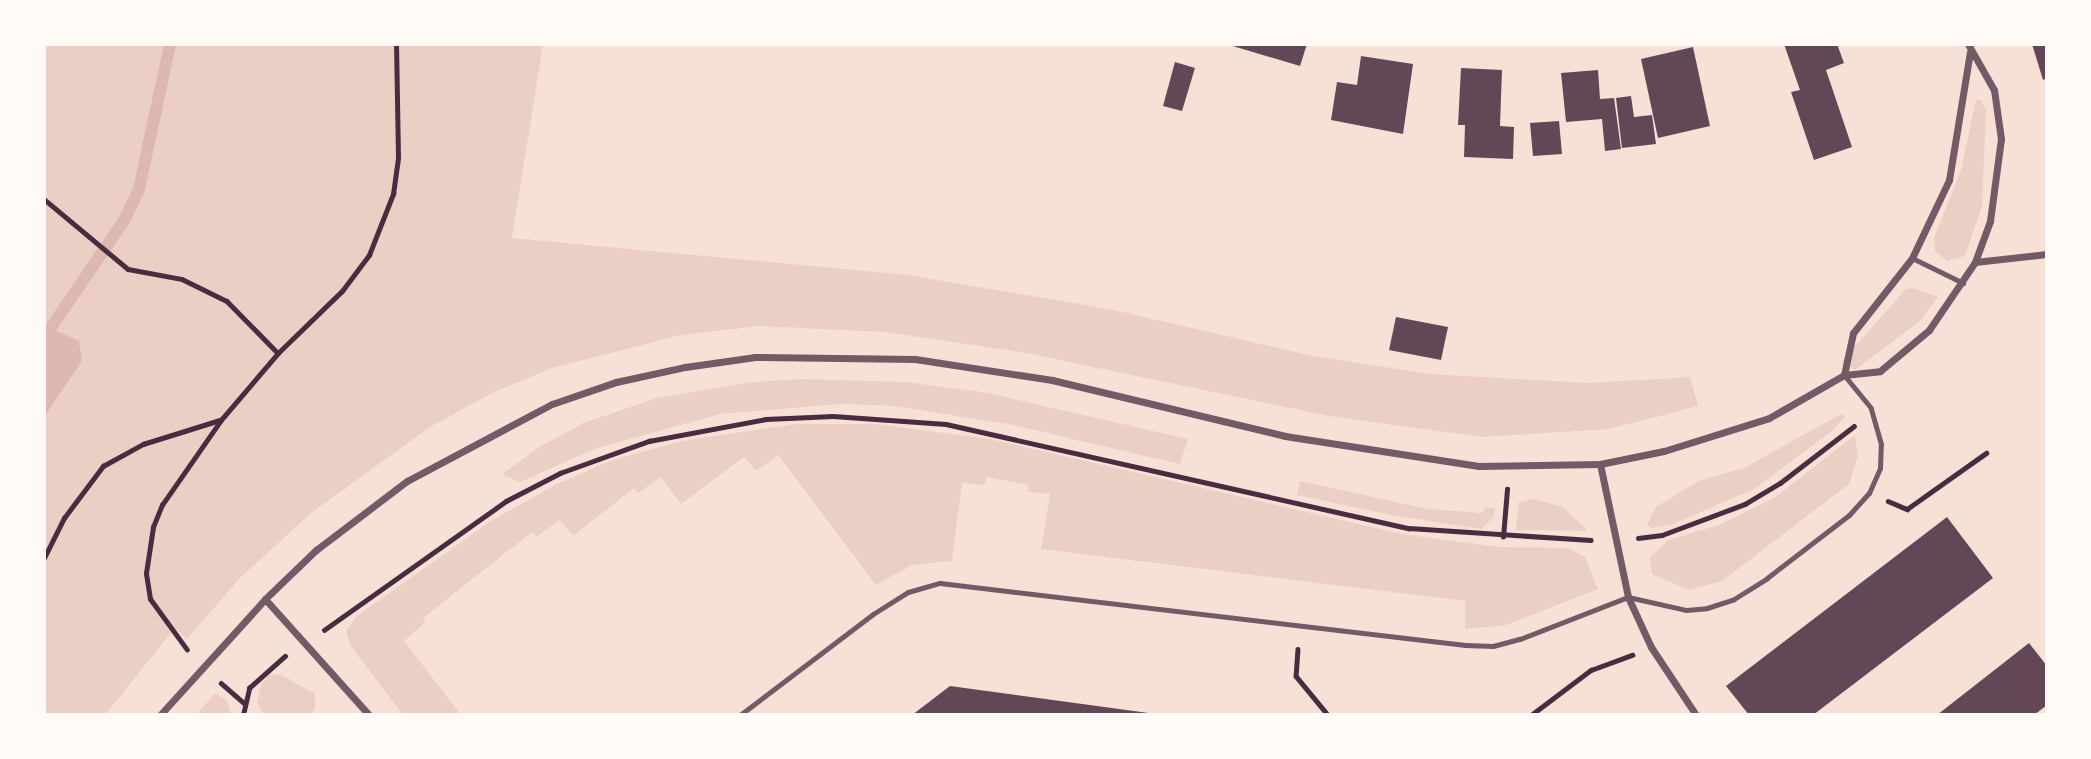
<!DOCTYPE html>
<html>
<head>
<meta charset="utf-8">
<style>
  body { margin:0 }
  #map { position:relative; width:2091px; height:759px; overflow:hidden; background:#f7e1d7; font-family:"Nunito Sans",sans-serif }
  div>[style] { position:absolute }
  .green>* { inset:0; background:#ebcfc5 }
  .water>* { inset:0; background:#dcb8b0 }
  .stream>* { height:12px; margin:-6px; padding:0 6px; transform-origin:6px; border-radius:6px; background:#dcb8b0 }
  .building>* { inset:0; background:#644757 }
  .path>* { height:4.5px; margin:-2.25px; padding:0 2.25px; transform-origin:2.25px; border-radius:2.25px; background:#4a2c40 }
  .service>* { height:5px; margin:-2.5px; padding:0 2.5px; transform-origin:2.5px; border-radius:2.5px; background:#755966 }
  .minor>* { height:7px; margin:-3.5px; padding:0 3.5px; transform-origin:3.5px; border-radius:3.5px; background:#755966 }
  span { translate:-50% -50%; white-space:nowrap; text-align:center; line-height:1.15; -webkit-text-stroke:6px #fffaf5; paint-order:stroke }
  .frame { position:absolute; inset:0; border:46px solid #fffaf5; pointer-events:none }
</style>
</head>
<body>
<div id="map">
  <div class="green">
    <i style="clip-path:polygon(44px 44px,543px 44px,512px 238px,908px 275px,1114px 310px,1313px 356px,1430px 374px,1590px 383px,1690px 377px,1698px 406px,1609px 429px,1482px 437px,1329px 416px,1026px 353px,886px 332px,759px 326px,681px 335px,552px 368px,494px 392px,430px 427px,311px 513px,239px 579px,187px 639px,175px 628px,105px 715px,44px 715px)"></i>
    <i style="clip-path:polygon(1976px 100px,1981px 100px,1986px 110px,1982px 206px,1965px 256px,1947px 261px,1935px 251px,1934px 238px,1961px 170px)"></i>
    <i style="clip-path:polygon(1912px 288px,1938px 297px,1920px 321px,1855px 370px,1842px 361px,1906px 289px)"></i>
    <i style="clip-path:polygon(801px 379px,906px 382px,988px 393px,1188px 439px,1180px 464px,1013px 425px,896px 406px,841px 404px,720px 414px,594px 449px,520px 482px,502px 474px,541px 446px,586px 422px,657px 398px,753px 382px)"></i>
    <i style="clip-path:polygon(1841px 414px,1845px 417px,1832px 431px,1754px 489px,1673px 524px,1652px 528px,1647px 525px,1656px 507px,1700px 480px,1744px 468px)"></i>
    <i style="clip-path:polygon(796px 424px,876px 424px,990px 439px,1402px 534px,1498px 547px,1568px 548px,1585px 557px,1598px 589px,1506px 625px,1465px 629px,1465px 601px,1041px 549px,1050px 494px,1028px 492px,1028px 485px,987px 477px,984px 485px,962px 483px,952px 561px,911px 565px,876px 585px,778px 455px,756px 471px,744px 457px,681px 504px,661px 477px,638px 493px,634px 488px,573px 536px,560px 520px,536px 537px,532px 532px,423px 618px,426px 622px,404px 641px,461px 715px,403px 715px,350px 645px,346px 631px,357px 616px,491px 521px,557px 484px,610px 461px,681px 441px)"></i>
    <i style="clip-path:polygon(1855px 435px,1858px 456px,1849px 484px,1722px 581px,1689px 590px,1652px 574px,1650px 558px,1668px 540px,1719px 525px,1774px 498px)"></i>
    <i style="clip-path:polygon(1300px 481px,1428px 509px,1483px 513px,1484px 507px,1495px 508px,1494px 517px,1481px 529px,1391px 515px,1297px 495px)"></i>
    <i style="clip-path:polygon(1533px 499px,1563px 507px,1588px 531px,1516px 530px,1519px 502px)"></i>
    <i style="clip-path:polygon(279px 674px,315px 694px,315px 709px,309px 715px,263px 713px,257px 702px,261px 684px,269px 675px)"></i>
    <i style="clip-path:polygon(215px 693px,227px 700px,231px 715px,196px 715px)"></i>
  </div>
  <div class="water">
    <i style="clip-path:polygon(44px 325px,79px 341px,82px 361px,44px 417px)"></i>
  </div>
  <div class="stream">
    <i style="left:52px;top:326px;width:130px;rotate:-55.7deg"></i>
    <i style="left:125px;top:219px;width:33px;rotate:-65deg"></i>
    <i style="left:139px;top:189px;width:148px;rotate:-77.9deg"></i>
  </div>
  <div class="building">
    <i style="clip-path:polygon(1226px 44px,1307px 44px,1300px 66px)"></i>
    <i style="clip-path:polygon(1784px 44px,1837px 44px,1844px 63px,1826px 70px,1852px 147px,1814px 160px,1791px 92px,1800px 90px)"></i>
    <i style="clip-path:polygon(2032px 44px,2047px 44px,2047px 78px,2043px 80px)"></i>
    <i style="clip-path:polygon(1693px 47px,1710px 126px,1658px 138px,1641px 59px)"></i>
    <i style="clip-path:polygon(1361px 56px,1413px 64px,1403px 134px,1331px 120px,1337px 82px,1357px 85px)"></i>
    <i style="clip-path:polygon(1175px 62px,1195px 68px,1182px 111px,1163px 106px)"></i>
    <i style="clip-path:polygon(1461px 68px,1502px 70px,1500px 126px,1514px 127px,1513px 159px,1464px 157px,1465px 125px,1458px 125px)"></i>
    <i style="clip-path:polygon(1598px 70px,1600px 99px,1614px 98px,1621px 149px,1605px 151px,1602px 119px,1566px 122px,1561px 73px)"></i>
    <i style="clip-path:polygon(1631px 96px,1634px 117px,1652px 115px,1656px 144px,1622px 148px,1616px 98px)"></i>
    <i style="clip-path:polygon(1559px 121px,1562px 154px,1533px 156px,1530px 123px)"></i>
    <i style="clip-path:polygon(1396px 317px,1448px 327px,1441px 360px,1389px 350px)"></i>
    <i style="clip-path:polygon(1947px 517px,1993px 578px,1813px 715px,1749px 715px,1726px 686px)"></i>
    <i style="clip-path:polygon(2029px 643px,2047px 666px,2047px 705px,2034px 715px,1937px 715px)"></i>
    <i style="clip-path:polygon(950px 686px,1156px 714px,1156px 715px,912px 715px)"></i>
  </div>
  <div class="path">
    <i style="left:44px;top:199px;width:109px;rotate:39.8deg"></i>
    <i style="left:128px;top:269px;width:55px;rotate:10.5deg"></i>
    <i style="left:182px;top:279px;width:50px;rotate:26.1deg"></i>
    <i style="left:227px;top:301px;width:73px;rotate:45.6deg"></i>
    <i style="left:1888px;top:501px;width:21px;rotate:23deg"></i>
    <i style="left:1907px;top:509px;width:97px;rotate:-35.3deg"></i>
    <i style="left:1503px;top:537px;width:48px;rotate:-85.2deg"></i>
    <i style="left:1638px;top:538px;width:24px;rotate:-7deg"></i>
    <i style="left:1662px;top:535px;width:89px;rotate:-20.5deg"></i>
    <i style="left:1745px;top:504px;width:41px;rotate:-31deg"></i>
    <i style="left:1780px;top:483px;width:93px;rotate:-37.6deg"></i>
    <i style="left:44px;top:558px;width:45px;rotate:-63.4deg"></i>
    <i style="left:64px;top:518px;width:65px;rotate:-53.1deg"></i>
    <i style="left:103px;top:466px;width:46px;rotate:-28.8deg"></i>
    <i style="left:143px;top:444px;width:81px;rotate:-17.3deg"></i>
    <i style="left:324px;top:630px;width:223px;rotate:-35.3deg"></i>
    <i style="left:506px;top:501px;width:61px;rotate:-27.4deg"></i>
    <i style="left:560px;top:473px;width:95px;rotate:-19.8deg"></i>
    <i style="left:649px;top:441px;width:119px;rotate:-10.6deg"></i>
    <i style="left:766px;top:419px;width:67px;rotate:-2.6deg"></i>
    <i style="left:833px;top:416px;width:113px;rotate:4deg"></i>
    <i style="left:946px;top:424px;width:475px;rotate:12.7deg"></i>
    <i style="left:1409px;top:528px;width:182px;rotate:3.8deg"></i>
    <i style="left:1298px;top:649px;width:27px;rotate:94deg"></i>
    <i style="left:1296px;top:676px;width:50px;rotate:50.6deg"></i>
    <i style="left:187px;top:650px;width:63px;rotate:-126deg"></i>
    <i style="left:150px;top:599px;width:26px;rotate:-99deg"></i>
    <i style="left:146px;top:573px;width:47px;rotate:-81.3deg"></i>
    <i style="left:153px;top:527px;width:24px;rotate:-68deg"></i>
    <i style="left:162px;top:505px;width:103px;rotate:-55.2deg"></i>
    <i style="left:221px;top:420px;width:88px;rotate:-49.6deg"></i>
    <i style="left:278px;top:353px;width:89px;rotate:-44.1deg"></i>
    <i style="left:342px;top:291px;width:45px;rotate:-53.1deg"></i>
    <i style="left:369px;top:255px;width:66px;rotate:-68.5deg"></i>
    <i style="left:393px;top:194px;width:37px;rotate:-82deg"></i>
    <i style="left:398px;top:157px;width:113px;rotate:-91deg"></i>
    <i style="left:221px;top:683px;width:30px;rotate:41deg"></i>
    <i style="left:243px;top:715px;width:28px;rotate:-77deg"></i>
    <i style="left:249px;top:688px;width:48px;rotate:-41.6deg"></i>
    <i style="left:1531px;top:715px;width:75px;rotate:-36.9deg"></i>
    <i style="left:1591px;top:670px;width:44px;rotate:-20.1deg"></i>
  </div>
  <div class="service">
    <i style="left:1912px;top:258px;width:57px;rotate:26.1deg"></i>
    <i style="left:740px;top:715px;width:167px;rotate:-37.2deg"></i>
    <i style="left:873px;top:614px;width:41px;rotate:-32.2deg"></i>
    <i style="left:908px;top:592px;width:33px;rotate:-16deg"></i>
    <i style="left:940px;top:583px;width:529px;rotate:6.74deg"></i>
    <i style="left:1465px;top:645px;width:28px;rotate:2deg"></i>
    <i style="left:1493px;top:646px;width:28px;rotate:-15deg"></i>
    <i style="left:1520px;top:639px;width:116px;rotate:-21.3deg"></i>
    <i style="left:1628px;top:597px;width:59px;rotate:12.6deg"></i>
    <i style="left:1686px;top:610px;width:21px;rotate:-5deg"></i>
    <i style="left:1707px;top:608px;width:28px;rotate:-18deg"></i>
    <i style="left:1734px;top:599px;width:39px;rotate:-32deg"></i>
    <i style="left:1767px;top:578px;width:103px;rotate:-37.5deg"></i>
    <i style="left:1849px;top:515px;width:30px;rotate:-48deg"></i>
    <i style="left:1869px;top:493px;width:27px;rotate:-66deg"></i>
    <i style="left:1880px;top:468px;width:24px;rotate:-88deg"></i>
    <i style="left:1881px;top:444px;width:37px;rotate:-106deg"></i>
    <i style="left:1871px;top:408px;width:43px;rotate:-129.3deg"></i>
  </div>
  <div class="minor">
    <i style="left:1975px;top:262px;width:72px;rotate:-6.3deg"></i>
    <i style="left:1844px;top:375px;width:43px;rotate:-77.9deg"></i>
    <i style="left:1853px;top:333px;width:95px;rotate:-51.8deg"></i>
    <i style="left:1912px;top:258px;width:86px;rotate:-64.6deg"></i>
    <i style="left:1949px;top:180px;width:130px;rotate:-80.7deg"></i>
    <i style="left:1600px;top:464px;width:136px;rotate:78.1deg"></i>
    <i style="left:1628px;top:597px;width:55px;rotate:65.3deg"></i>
    <i style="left:1651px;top:647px;width:82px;rotate:56.5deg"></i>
    <i style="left:265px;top:599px;width:156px;rotate:48.1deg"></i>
    <i style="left:160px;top:715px;width:156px;rotate:-47.8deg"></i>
    <i style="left:265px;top:599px;width:71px;rotate:-43.9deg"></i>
    <i style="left:316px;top:550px;width:114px;rotate:-37.2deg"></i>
    <i style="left:407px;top:481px;width:164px;rotate:-28deg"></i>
    <i style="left:552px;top:404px;width:68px;rotate:-19deg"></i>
    <i style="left:616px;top:382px;width:71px;rotate:-12.3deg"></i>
    <i style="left:685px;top:367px;width:71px;rotate:-8.1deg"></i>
    <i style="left:755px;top:357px;width:160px;rotate:0.7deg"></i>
    <i style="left:915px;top:359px;width:139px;rotate:8.7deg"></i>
    <i style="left:1052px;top:380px;width:240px;rotate:13.5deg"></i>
    <i style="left:1285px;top:436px;width:196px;rotate:8.8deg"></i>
    <i style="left:1479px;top:466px;width:121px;rotate:-0.9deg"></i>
    <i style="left:1600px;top:464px;width:65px;rotate:-11.5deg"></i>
    <i style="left:1664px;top:451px;width:110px;rotate:-17.4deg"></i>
    <i style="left:1769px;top:418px;width:86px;rotate:-29.8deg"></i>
    <i style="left:1844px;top:375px;width:36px;rotate:-6deg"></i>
    <i style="left:1880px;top:371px;width:64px;rotate:-39.9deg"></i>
    <i style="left:1929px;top:330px;width:82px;rotate:-55.9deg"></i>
    <i style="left:1975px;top:262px;width:44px;rotate:-69.9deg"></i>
    <i style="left:1990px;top:221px;width:83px;rotate:-82.4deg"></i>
    <i style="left:2001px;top:139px;width:49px;rotate:-98.1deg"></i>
    <i style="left:1994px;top:90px;width:53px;rotate:-119.5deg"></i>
  </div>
  <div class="frame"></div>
</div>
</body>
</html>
